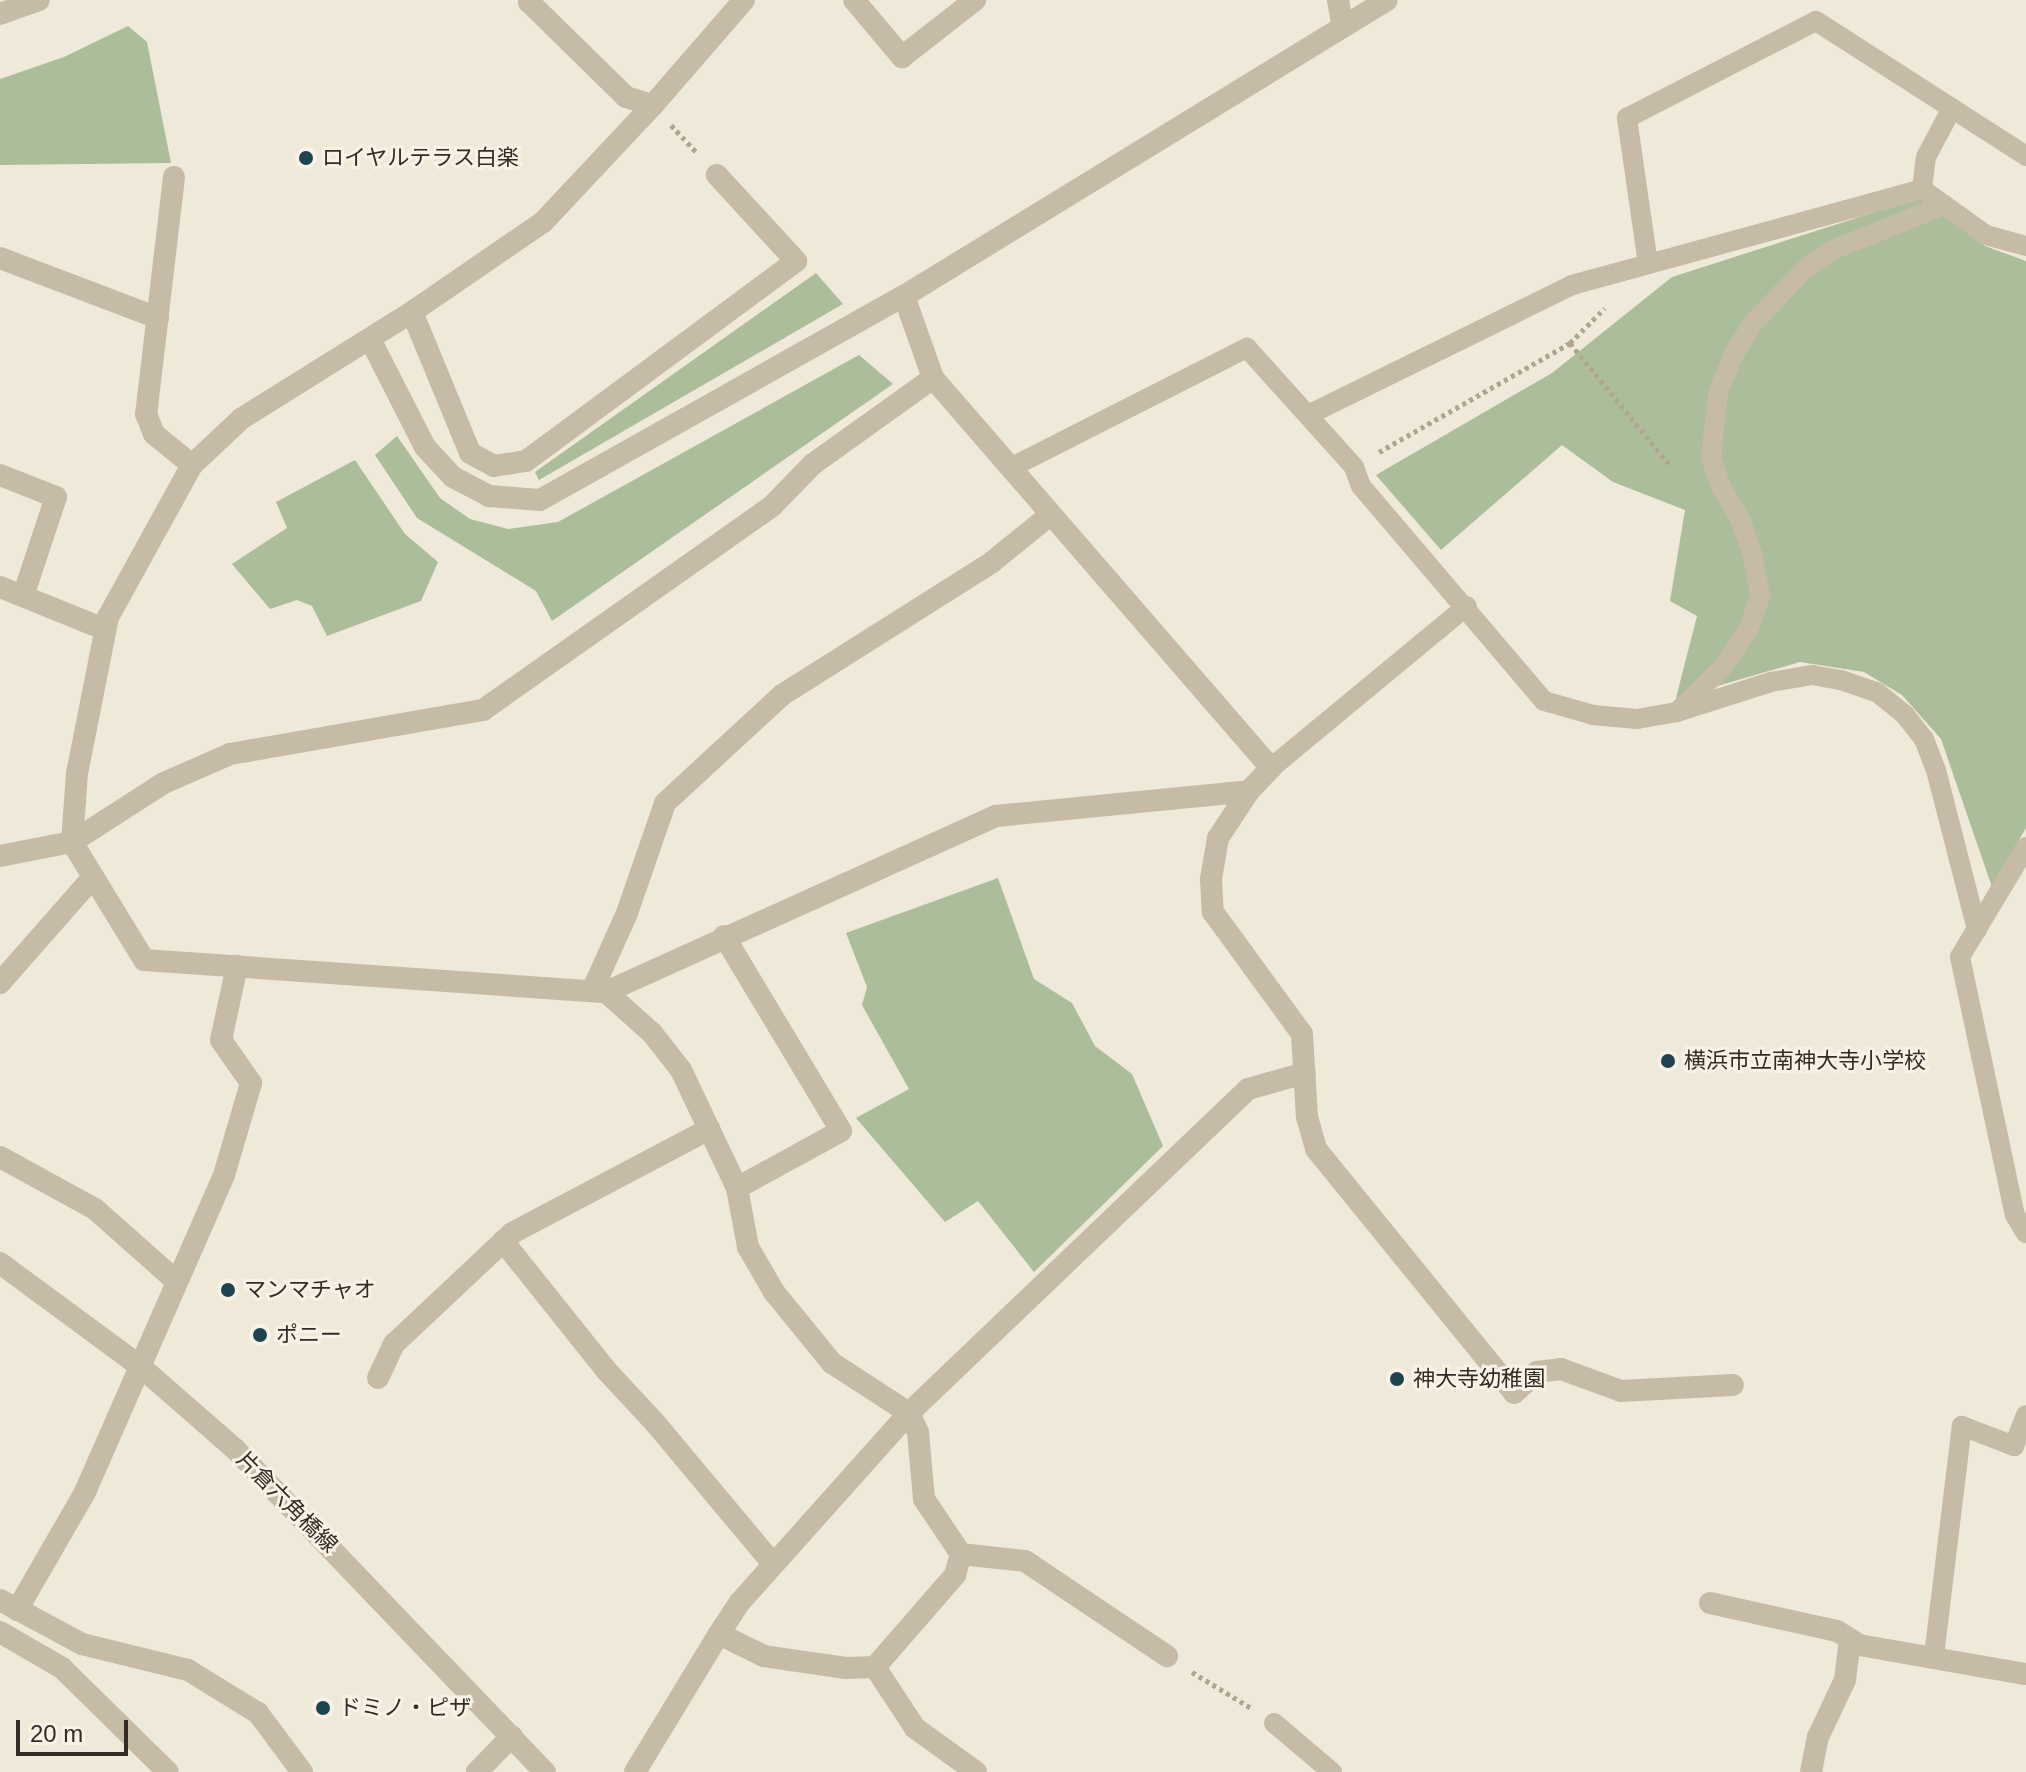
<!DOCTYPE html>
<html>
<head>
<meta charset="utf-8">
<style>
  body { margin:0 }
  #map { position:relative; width:2026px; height:1772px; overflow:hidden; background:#efe9d9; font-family:Arial,"Noto Sans JP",sans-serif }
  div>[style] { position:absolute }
  .green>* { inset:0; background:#abbd9a }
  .path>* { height:5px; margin-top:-2.5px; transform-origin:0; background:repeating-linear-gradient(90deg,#b2a590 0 4px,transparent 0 8px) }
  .service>* { height:20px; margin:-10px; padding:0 10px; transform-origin:10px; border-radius:10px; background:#c6bba6 }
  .minor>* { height:22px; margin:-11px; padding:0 11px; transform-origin:11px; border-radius:11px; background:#c6bba6 }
  .tertiary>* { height:22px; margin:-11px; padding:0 11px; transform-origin:11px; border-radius:11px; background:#c6bba6 }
  .dots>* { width:22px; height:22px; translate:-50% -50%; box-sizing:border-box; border:4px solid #f7f2e5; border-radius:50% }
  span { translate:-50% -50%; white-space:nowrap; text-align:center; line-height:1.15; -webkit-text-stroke:6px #f7f2e5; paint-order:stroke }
  .poi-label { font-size:22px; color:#332c26 }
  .left { translate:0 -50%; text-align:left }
  .street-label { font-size:22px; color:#332c26 }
  .scale { position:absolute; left:16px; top:1720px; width:112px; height:36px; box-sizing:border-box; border:4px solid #332c26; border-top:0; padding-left:10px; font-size:24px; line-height:28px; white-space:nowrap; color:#332c26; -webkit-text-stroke:6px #f7f2e5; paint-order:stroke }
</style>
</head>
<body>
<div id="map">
  <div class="green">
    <i style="clip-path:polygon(128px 26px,147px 42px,171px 163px,0 165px,0 79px,64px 57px)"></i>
    <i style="clip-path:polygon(1919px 198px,1985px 246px,2026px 261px,2026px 828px,1992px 887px,1941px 739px,1902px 695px,1864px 672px,1800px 662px,1676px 698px,1697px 616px,1670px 601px,1685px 510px,1613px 482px,1562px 445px,1441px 550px,1376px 475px,1552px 373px,1672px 277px)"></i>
    <i style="clip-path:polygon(816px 273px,843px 304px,539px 480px,535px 472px)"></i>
    <i style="clip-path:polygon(859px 355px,893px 384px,552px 621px,536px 591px,417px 518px,375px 455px,397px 436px,440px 498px,470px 519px,508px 529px,558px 522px)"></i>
    <i style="clip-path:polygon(355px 460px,405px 534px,438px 562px,421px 601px,327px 636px,312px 606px,297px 600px,270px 609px,232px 564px,287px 528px,276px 502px)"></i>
    <i style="clip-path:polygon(998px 878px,1034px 979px,1072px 1003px,1095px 1046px,1132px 1074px,1163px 1146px,1034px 1272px,978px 1201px,945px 1222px,856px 1118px,909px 1089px,862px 1005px,867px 987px,846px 933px)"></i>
  </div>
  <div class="path">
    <i style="left:671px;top:125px;width:38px;rotate:47deg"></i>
    <i style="left:1570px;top:343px;width:160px;rotate:50.8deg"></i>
    <i style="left:1379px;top:452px;width:220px;rotate:-29.7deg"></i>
    <i style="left:1570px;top:343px;width:49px;rotate:-45deg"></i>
    <i style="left:1192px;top:1672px;width:69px;rotate:31.4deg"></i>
  </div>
  <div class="service">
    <i style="left:1922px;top:189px;width:32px;rotate:-83deg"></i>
    <i style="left:1926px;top:157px;width:55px;rotate:-62deg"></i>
    <i style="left:1648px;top:264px;width:148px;rotate:-98.2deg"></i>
    <i style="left:1627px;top:118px;width:212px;rotate:-27.2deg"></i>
    <i style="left:1816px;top:21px;width:250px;rotate:32.7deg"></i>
    <i style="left:1308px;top:415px;width:294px;rotate:-26.2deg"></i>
    <i style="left:1572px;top:285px;width:363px;rotate:-15.3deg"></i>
    <i style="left:1922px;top:189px;width:79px;rotate:35.7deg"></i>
    <i style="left:1986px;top:235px;width:41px;rotate:15.4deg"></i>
    <i style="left:1010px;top:468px;width:266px;rotate:-26.9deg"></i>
    <i style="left:1247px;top:348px;width:160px;rotate:48deg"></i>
    <i style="left:1354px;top:467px;width:20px;rotate:70deg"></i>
    <i style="left:1361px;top:486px;width:282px;rotate:49.6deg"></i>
    <i style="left:1544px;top:701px;width:51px;rotate:15.9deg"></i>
    <i style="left:1593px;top:715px;width:44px;rotate:5.2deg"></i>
    <i style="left:1637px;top:719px;width:41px;rotate:-9.9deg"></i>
    <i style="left:1677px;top:712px;width:99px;rotate:-17.7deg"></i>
    <i style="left:1771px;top:682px;width:42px;rotate:-9.7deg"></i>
    <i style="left:1812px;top:675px;width:29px;rotate:10deg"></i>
    <i style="left:1841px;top:680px;width:39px;rotate:19deg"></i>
    <i style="left:1878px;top:693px;width:35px;rotate:39deg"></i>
    <i style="left:1905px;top:715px;width:31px;rotate:52deg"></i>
    <i style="left:1924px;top:739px;width:33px;rotate:69deg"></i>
    <i style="left:1936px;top:770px;width:165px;rotate:75.6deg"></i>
    <i style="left:1680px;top:709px;width:59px;rotate:-44.3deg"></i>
    <i style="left:1722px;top:668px;width:48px;rotate:-56deg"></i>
    <i style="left:1749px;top:628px;width:34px;rotate:-71deg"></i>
    <i style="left:1760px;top:596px;width:41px;rotate:-99.9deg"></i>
    <i style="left:1753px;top:556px;width:37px;rotate:-109deg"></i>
    <i style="left:1741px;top:521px;width:39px;rotate:-120deg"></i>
    <i style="left:1721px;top:487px;width:31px;rotate:-109deg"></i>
    <i style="left:1711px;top:458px;width:66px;rotate:-83.9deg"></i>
    <i style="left:1718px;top:392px;width:43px;rotate:-67deg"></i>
    <i style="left:1735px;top:352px;width:36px;rotate:-58deg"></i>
    <i style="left:1754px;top:322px;width:72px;rotate:-46.1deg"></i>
    <i style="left:1804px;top:270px;width:32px;rotate:-36deg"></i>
    <i style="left:1830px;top:251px;width:123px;rotate:-22deg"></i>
    <i style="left:1271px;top:768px;width:254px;rotate:-39.6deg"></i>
    <i style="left:2026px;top:847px;width:128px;rotate:121deg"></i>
    <i style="left:1960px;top:957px;width:264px;rotate:78deg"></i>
    <i style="left:2015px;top:1215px;width:21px;rotate:59deg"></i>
    <i style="left:1934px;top:1656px;width:232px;rotate:-83.1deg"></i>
    <i style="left:1962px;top:1426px;width:56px;rotate:21deg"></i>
    <i style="left:2014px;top:1446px;width:33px;rotate:-69deg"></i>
    <i style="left:1274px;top:1723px;width:76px;rotate:40.2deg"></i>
  </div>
  <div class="minor">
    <i style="left:531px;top:0;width:3px;rotate:135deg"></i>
    <i style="left:529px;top:2px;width:136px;rotate:44.4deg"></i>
    <i style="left:626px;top:97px;width:28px;rotate:17deg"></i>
    <i style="left:744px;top:0;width:139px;rotate:130.9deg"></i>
    <i style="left:653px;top:105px;width:161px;rotate:133.2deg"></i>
    <i style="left:543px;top:222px;width:159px;rotate:145.5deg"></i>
    <i style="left:412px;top:312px;width:202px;rotate:148deg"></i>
    <i style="left:241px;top:419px;width:67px;rotate:136.8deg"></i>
    <i style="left:192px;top:465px;width:174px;rotate:118.9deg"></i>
    <i style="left:108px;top:617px;width:159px;rotate:101.2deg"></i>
    <i style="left:77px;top:773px;width:69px;rotate:94.1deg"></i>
    <i style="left:72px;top:842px;width:138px;rotate:58.6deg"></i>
    <i style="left:144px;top:960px;width:463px;rotate:4deg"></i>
    <i style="left:606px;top:992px;width:428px;rotate:-24.3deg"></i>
    <i style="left:996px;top:816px;width:254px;rotate:-5.6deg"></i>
    <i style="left:854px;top:0;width:75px;rotate:49.9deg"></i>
    <i style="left:902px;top:57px;width:93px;rotate:-38deg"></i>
    <i style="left:1338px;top:0;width:27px;rotate:80deg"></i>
    <i style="left:0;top:14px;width:41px;rotate:-19.7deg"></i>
    <i style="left:174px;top:177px;width:239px;rotate:96.7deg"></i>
    <i style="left:146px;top:414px;width:22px;rotate:68deg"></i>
    <i style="left:154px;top:434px;width:49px;rotate:39.2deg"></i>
    <i style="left:0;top:258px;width:169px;rotate:20.8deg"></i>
    <i style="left:412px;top:312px;width:152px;rotate:67.6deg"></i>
    <i style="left:470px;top:453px;width:27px;rotate:28deg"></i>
    <i style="left:494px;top:466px;width:32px;rotate:-9deg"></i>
    <i style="left:526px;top:461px;width:336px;rotate:-36.5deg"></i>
    <i style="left:796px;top:261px;width:117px;rotate:-132.6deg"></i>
    <i style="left:370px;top:339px;width:121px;rotate:63deg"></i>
    <i style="left:425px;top:447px;width:41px;rotate:47deg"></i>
    <i style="left:453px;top:477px;width:41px;rotate:27.8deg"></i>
    <i style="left:489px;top:496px;width:51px;rotate:4.5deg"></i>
    <i style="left:540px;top:500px;width:417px;rotate:-29.3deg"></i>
    <i style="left:904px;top:296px;width:87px;rotate:70.5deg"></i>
    <i style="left:933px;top:378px;width:516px;rotate:49.09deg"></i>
    <i style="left:1271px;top:768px;width:32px;rotate:134deg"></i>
    <i style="left:1249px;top:791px;width:56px;rotate:123.4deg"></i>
    <i style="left:1218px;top:838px;width:42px;rotate:99.7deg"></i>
    <i style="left:1211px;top:879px;width:33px;rotate:87deg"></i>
    <i style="left:1213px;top:912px;width:151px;rotate:53.9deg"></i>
    <i style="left:1302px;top:1034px;width:83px;rotate:86.6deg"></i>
    <i style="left:1307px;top:1117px;width:33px;rotate:74deg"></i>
    <i style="left:1316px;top:1149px;width:314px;rotate:50.9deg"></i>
    <i style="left:1514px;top:1393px;width:31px;rotate:-42deg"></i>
    <i style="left:1537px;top:1372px;width:24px;rotate:-7deg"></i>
    <i style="left:1561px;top:1369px;width:64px;rotate:20.1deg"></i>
    <i style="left:1621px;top:1391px;width:112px;rotate:-3.1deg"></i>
    <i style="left:0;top:475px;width:60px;rotate:21.4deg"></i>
    <i style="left:56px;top:497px;width:104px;rotate:108.4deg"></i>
    <i style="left:0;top:587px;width:112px;rotate:22deg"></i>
    <i style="left:0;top:856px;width:73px;rotate:-11deg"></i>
    <i style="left:72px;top:842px;width:109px;rotate:-32.7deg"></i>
    <i style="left:164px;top:783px;width:72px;rotate:-23.7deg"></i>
    <i style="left:230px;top:754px;width:257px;rotate:-9.9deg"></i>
    <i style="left:483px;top:710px;width:354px;rotate:-35.2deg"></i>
    <i style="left:772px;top:506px;width:59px;rotate:-45.7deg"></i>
    <i style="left:813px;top:464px;width:148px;rotate:-35.6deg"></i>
    <i style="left:724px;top:936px;width:227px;rotate:59deg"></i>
    <i style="left:841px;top:1131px;width:119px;rotate:151.3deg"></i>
    <i style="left:0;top:983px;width:141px;rotate:-48.7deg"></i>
    <i style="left:592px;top:991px;width:85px;rotate:-65.8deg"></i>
    <i style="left:627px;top:913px;width:116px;rotate:-70.9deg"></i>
    <i style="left:665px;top:803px;width:159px;rotate:-42.7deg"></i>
    <i style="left:782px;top:695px;width:249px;rotate:-32.3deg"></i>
    <i style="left:992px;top:562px;width:75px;rotate:-39deg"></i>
    <i style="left:606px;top:992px;width:62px;rotate:41.7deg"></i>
    <i style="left:652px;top:1033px;width:47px;rotate:51.9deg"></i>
    <i style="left:681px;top:1070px;width:131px;rotate:64.6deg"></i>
    <i style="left:737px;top:1188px;width:60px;rotate:79.4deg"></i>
    <i style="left:748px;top:1247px;width:52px;rotate:60deg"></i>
    <i style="left:774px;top:1292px;width:92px;rotate:50.8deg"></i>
    <i style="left:832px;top:1363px;width:92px;rotate:33deg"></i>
    <i style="left:909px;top:1413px;width:21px;rotate:65deg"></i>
    <i style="left:918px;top:1432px;width:67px;rotate:84.9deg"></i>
    <i style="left:924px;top:1499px;width:66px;rotate:56.1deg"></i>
    <i style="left:961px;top:1554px;width:64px;rotate:6.2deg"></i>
    <i style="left:1025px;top:1561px;width:171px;rotate:33.8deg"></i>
    <i style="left:0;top:1157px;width:108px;rotate:28.7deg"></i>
    <i style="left:95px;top:1209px;width:107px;rotate:41.6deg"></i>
    <i style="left:503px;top:1241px;width:165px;rotate:51.4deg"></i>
    <i style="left:606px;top:1370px;width:74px;rotate:47.2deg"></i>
    <i style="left:656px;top:1424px;width:182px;rotate:50.1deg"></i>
    <i style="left:378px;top:1378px;width:38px;rotate:-65deg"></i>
    <i style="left:394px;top:1344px;width:162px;rotate:-43.2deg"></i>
    <i style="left:512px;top:1233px;width:223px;rotate:-27.8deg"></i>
    <i style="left:0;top:1600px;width:93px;rotate:28.2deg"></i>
    <i style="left:82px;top:1644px;width:109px;rotate:13.8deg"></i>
    <i style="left:188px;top:1670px;width:82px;rotate:31.6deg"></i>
    <i style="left:258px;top:1713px;width:74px;rotate:53.3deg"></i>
    <i style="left:1710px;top:1603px;width:130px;rotate:12.4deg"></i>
    <i style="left:1837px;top:1631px;width:26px;rotate:32deg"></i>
    <i style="left:1859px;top:1645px;width:169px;rotate:9.9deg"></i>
    <i style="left:17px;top:1610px;width:136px;rotate:-60deg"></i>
    <i style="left:85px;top:1492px;width:346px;rotate:-66.3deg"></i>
    <i style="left:224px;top:1175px;width:96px;rotate:-73.6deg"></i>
    <i style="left:251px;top:1083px;width:52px;rotate:-124.9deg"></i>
    <i style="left:221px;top:1040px;width:76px;rotate:-77.8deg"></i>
    <i style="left:0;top:1632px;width:72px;rotate:30.1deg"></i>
    <i style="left:62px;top:1668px;width:148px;rotate:44.5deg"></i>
    <i style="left:875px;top:1667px;width:122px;rotate:-49deg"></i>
    <i style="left:955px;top:1575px;width:22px;rotate:-74deg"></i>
    <i style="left:477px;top:1772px;width:50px;rotate:-45.8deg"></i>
    <i style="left:635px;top:1772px;width:162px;rotate:-58.7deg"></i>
    <i style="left:976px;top:1772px;width:75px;rotate:-144.2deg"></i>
    <i style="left:915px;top:1728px;width:73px;rotate:-123.3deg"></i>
    <i style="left:875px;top:1667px;width:29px;rotate:178deg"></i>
    <i style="left:846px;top:1668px;width:83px;rotate:-171.7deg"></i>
    <i style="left:764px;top:1656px;width:50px;rotate:-153.9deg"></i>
    <i style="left:719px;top:1634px;width:38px;rotate:-57deg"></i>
    <i style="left:740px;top:1602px;width:254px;rotate:-48.2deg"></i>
    <i style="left:909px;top:1413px;width:469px;rotate:-43.7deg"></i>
    <i style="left:1248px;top:1089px;width:59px;rotate:-15.7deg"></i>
    <i style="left:1811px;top:1772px;width:36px;rotate:-79deg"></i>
    <i style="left:1818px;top:1737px;width:63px;rotate:-64.7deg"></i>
    <i style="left:1845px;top:1680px;width:41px;rotate:-83deg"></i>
  </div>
  <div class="tertiary">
    <i style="left:904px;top:296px;width:566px;rotate:-31.5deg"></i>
    <i style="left:0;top:1263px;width:175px;rotate:36.4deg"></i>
    <i style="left:141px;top:1367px;width:125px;rotate:41.1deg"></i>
    <i style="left:235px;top:1449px;width:448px;rotate:46.2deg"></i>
  </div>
  <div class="dots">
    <i style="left:306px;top:158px;background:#1f4451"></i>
    <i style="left:1668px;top:1061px;background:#1f4451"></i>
    <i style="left:228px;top:1290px;background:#1f4451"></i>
    <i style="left:260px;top:1335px;background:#1f4451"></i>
    <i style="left:1397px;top:1379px;background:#1f4451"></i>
    <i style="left:323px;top:1708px;background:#1f4451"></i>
  </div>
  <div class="poi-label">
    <span class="left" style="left:322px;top:158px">ロイヤルテラス白楽</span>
    <span class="left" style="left:1684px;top:1061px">横浜市立南神大寺小学校</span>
    <span class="left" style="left:244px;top:1290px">マンマチャオ</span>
    <span class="left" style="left:276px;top:1335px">ポニー</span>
    <span class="left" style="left:1413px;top:1379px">神大寺幼稚園</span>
    <span class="left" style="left:339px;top:1708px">ドミノ・ピザ</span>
  </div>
  <div class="street-label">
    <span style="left:287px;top:1502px;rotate:45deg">片倉六角橋線</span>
  </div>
  <div class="scale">20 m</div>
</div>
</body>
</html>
